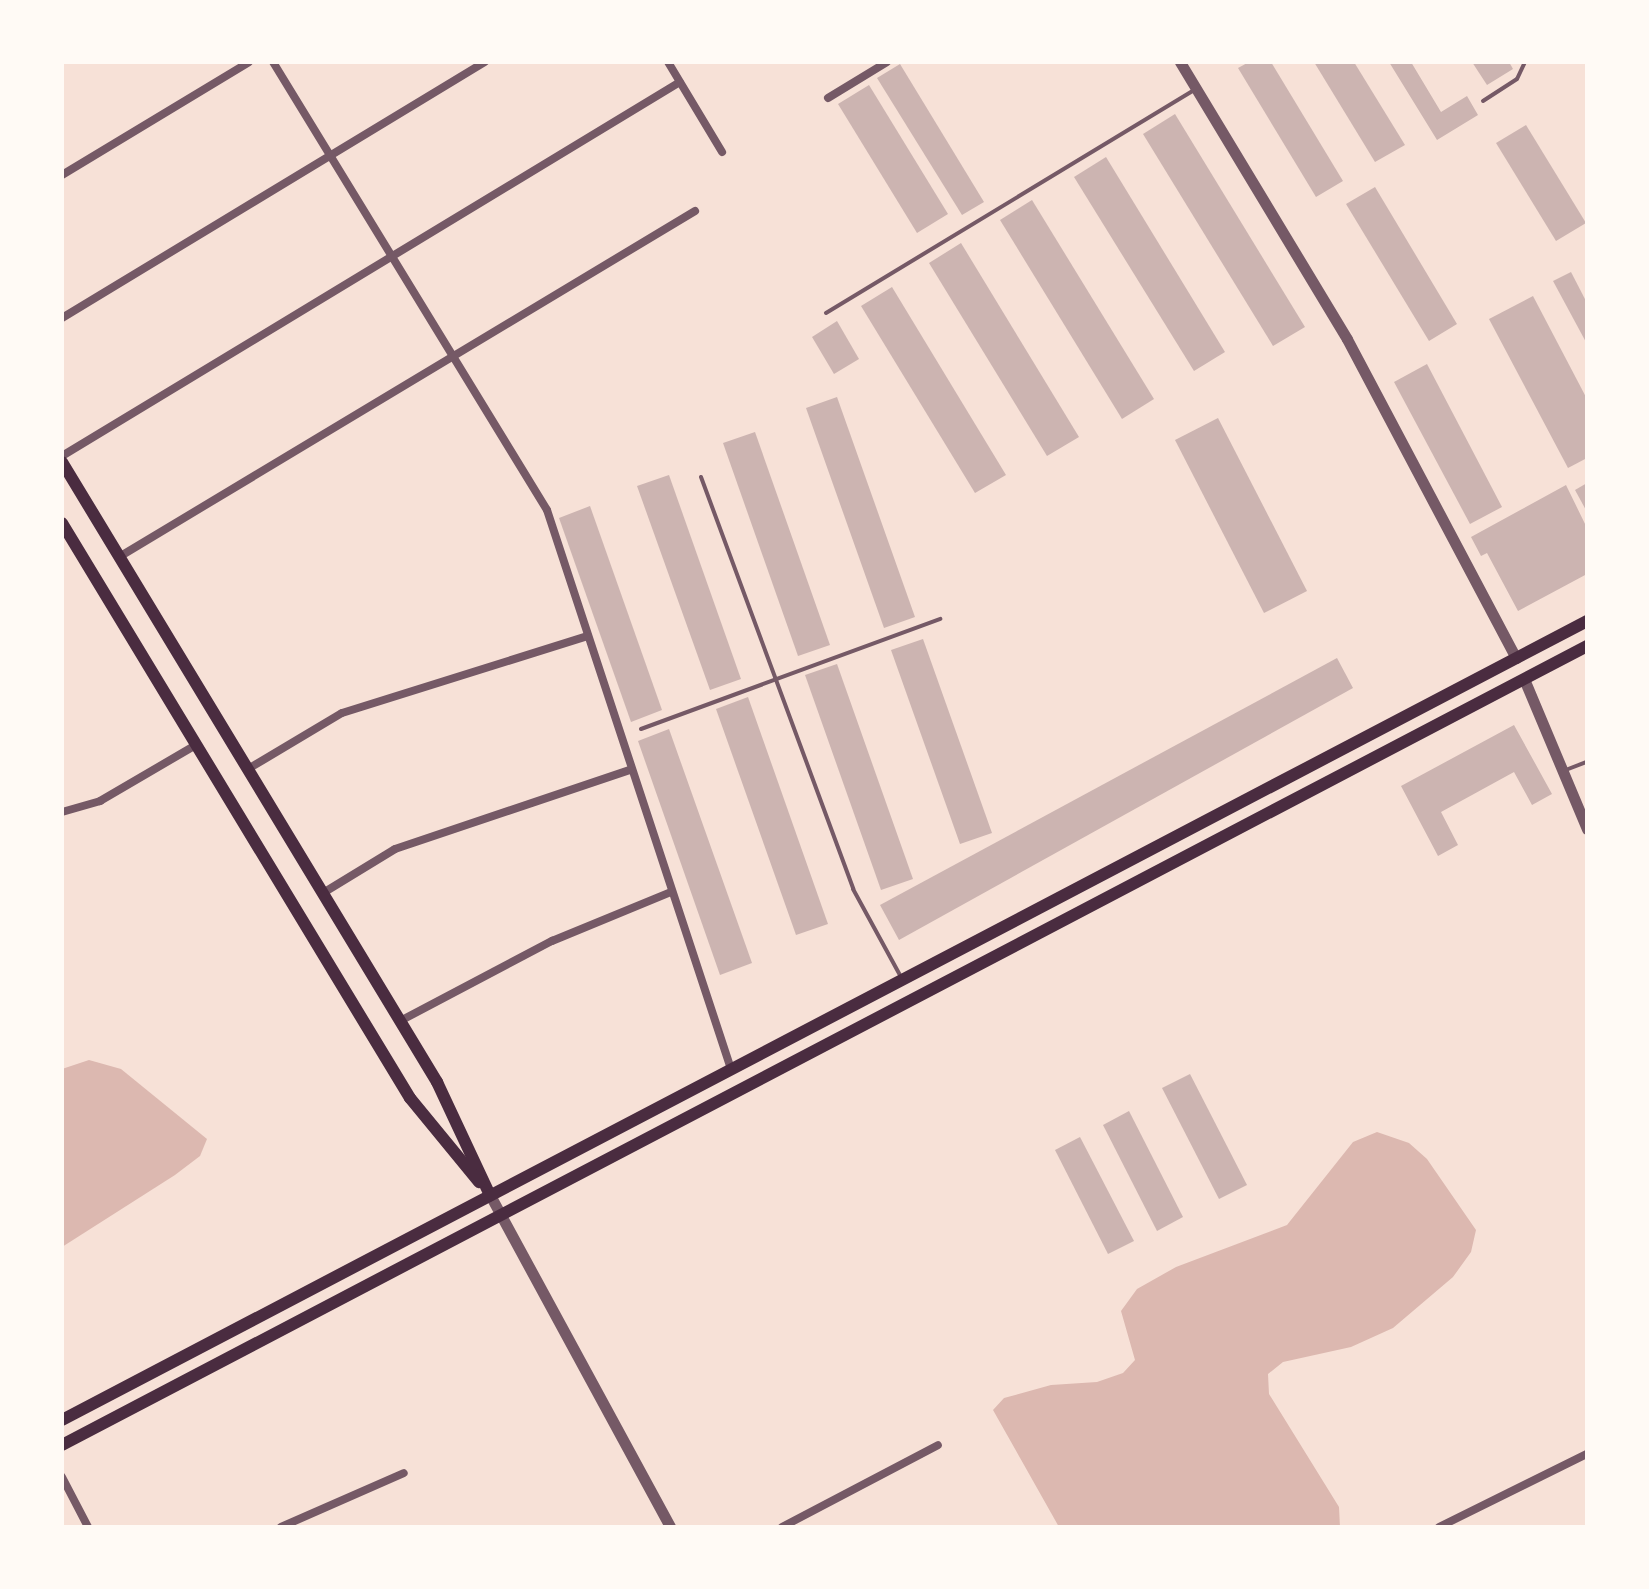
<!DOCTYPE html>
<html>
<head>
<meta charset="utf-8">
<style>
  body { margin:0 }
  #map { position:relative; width:1649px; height:1589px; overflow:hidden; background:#f7e1d7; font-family:"IBM Plex Sans",sans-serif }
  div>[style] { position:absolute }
  .water>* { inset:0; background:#dcb8b0 }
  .building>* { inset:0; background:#ccb4b1 }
  .service>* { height:4px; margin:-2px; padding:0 2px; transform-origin:2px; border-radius:2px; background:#755966 }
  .minor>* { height:8px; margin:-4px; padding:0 4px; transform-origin:4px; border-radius:4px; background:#755966 }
  .tertiary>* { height:11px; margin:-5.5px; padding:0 5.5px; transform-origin:5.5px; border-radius:5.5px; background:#755966 }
  .secondary>* { height:12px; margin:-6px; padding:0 6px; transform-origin:6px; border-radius:6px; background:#4a2c40 }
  span { translate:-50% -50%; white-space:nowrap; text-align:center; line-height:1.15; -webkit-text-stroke:7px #fffaf5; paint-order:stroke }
  .frame { position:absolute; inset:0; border:64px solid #fffaf5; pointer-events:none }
</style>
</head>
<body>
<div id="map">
  <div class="water">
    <i style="clip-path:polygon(89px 1060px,121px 1069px,207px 1139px,200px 1156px,175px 1175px,62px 1247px,62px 1069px)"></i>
    <i style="clip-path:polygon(1377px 1132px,1409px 1143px,1427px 1159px,1476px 1230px,1471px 1252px,1453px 1277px,1393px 1328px,1351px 1347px,1283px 1362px,1268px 1374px,1269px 1394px,1339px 1507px,1340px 1527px,1059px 1527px,993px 1410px,1004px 1398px,1051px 1385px,1097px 1382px,1123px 1373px,1135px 1360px,1121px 1311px,1137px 1289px,1176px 1267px,1287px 1225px,1353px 1142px)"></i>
  </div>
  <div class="building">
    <i style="clip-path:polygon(1249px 62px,1271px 62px,1343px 181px,1316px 197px,1238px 68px)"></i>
    <i style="clip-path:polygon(1314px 62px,1354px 62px,1405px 145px,1375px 162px)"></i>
    <i style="clip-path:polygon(1389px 62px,1411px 62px,1441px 112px,1467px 96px,1478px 115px,1437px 140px)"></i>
    <i style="clip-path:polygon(1472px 62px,1509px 62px,1513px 69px,1487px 85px)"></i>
    <i style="clip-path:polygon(900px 64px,984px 202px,962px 215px,877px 78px)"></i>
    <i style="clip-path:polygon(869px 85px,948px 214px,917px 233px,838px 104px)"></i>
    <i style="clip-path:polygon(1175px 114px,1305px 327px,1273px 346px,1143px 134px)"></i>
    <i style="clip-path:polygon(1526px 125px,1586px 223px,1556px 241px,1496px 143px)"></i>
    <i style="clip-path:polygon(1106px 157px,1225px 352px,1194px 371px,1074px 177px)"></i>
    <i style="clip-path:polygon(1375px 187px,1457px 324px,1429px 341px,1346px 204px)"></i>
    <i style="clip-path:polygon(1032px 200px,1154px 399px,1122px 419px,1000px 220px)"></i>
    <i style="clip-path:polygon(961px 243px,1079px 437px,1047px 456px,929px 263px)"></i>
    <i style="clip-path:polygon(1571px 272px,1587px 303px,1587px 344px,1553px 281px)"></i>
    <i style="clip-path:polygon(892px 287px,1006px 475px,975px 493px,861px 306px)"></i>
    <i style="clip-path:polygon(1533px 296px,1587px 399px,1587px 458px,1568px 468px,1489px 319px)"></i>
    <i style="clip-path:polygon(837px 321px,859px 359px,834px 374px,812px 337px)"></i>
    <i style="clip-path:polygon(1427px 364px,1502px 507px,1470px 524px,1394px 382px)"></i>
    <i style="clip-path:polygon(837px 397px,915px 617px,884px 628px,806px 408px)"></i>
    <i style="clip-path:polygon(1218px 418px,1307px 591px,1264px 613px,1175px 440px)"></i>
    <i style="clip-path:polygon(755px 432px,830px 645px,798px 656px,723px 443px)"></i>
    <i style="clip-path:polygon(669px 475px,741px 679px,710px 690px,637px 486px)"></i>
    <i style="clip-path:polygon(1587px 483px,1587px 512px,1575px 490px)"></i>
    <i style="clip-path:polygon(1566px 485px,1587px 528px,1587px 574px,1518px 611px,1487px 553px,1481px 556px,1471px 537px)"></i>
    <i style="clip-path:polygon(590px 506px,662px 710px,631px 722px,559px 518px)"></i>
    <i style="clip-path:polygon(923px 639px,992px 833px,960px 844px,891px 650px)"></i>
    <i style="clip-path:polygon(1337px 658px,1353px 688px,899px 940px,880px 905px)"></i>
    <i style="clip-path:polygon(837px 664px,913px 879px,881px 890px,805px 675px)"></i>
    <i style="clip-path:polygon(748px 697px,828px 924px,796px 935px,716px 709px)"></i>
    <i style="clip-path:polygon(1514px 725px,1552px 794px,1532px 805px,1514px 772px,1441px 812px,1458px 845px,1438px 856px,1401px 786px)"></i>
    <i style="clip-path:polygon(669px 729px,752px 963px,720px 975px,638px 741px)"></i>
    <i style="clip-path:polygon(1190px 1074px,1247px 1185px,1219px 1199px,1162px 1088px)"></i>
    <i style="clip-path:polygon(1129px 1111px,1183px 1217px,1157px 1231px,1103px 1125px)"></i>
    <i style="clip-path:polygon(1080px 1137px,1134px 1241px,1108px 1254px,1055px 1150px)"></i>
  </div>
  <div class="service">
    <i style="left:1483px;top:101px;width:40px;rotate:-32.9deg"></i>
    <i style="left:1517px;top:79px;width:19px;rotate:-65deg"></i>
    <i style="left:826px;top:313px;width:429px;rotate:-31.2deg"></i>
    <i style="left:701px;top:477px;width:439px;rotate:69.7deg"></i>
    <i style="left:853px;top:889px;width:100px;rotate:61.4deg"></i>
    <i style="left:641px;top:729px;width:319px;rotate:-20.2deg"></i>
    <i style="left:1563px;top:771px;width:26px;rotate:-21deg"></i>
  </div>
  <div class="minor">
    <i style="left:273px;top:62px;width:525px;rotate:58.55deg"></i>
    <i style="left:547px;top:510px;width:589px;rotate:71.78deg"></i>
    <i style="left:668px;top:62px;width:105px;rotate:59deg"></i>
    <i style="left:828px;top:98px;width:69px;rotate:-31.4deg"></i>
    <i style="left:62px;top:175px;width:218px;rotate:-31.1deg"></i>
    <i style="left:62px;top:318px;width:494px;rotate:-31.2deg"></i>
    <i style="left:62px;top:456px;width:722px;rotate:-31.18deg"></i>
    <i style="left:119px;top:557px;width:672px;rotate:-30.99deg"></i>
    <i style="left:248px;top:769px;width:109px;rotate:-30.8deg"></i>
    <i style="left:342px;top:713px;width:257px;rotate:-17.4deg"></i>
    <i style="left:62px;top:812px;width:40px;rotate:-16deg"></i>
    <i style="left:100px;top:801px;width:111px;rotate:-30.3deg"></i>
    <i style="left:323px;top:893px;width:84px;rotate:-31.4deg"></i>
    <i style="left:395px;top:849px;width:248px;rotate:-18.6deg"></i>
    <i style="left:400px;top:1021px;width:172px;rotate:-27.8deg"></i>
    <i style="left:552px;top:941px;width:129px;rotate:-22.4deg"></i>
    <i style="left:62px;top:1477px;width:56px;rotate:62.5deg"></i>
    <i style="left:281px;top:1527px;width:134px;rotate:-23.7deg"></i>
    <i style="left:782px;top:1527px;width:176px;rotate:-27.7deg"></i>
    <i style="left:1439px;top:1527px;width:165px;rotate:-26.3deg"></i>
  </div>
  <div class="tertiary">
    <i style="left:1180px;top:62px;width:323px;rotate:58.9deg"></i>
    <i style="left:1347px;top:339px;width:361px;rotate:62.1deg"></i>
    <i style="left:1524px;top:679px;width:163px;rotate:67.2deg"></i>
    <i style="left:490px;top:1195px;width:378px;rotate:61.5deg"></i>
  </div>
  <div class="secondary">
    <i style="left:62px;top:462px;width:725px;rotate:58.83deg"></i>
    <i style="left:437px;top:1082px;width:125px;rotate:64.9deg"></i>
    <i style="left:62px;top:523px;width:672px;rotate:58.82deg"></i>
    <i style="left:410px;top:1098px;width:109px;rotate:50.6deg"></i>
    <i style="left:62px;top:1420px;width:1722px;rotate:-27.65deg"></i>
    <i style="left:62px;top:1445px;width:1722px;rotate:-27.65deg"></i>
  </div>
  <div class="frame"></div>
</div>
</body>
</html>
